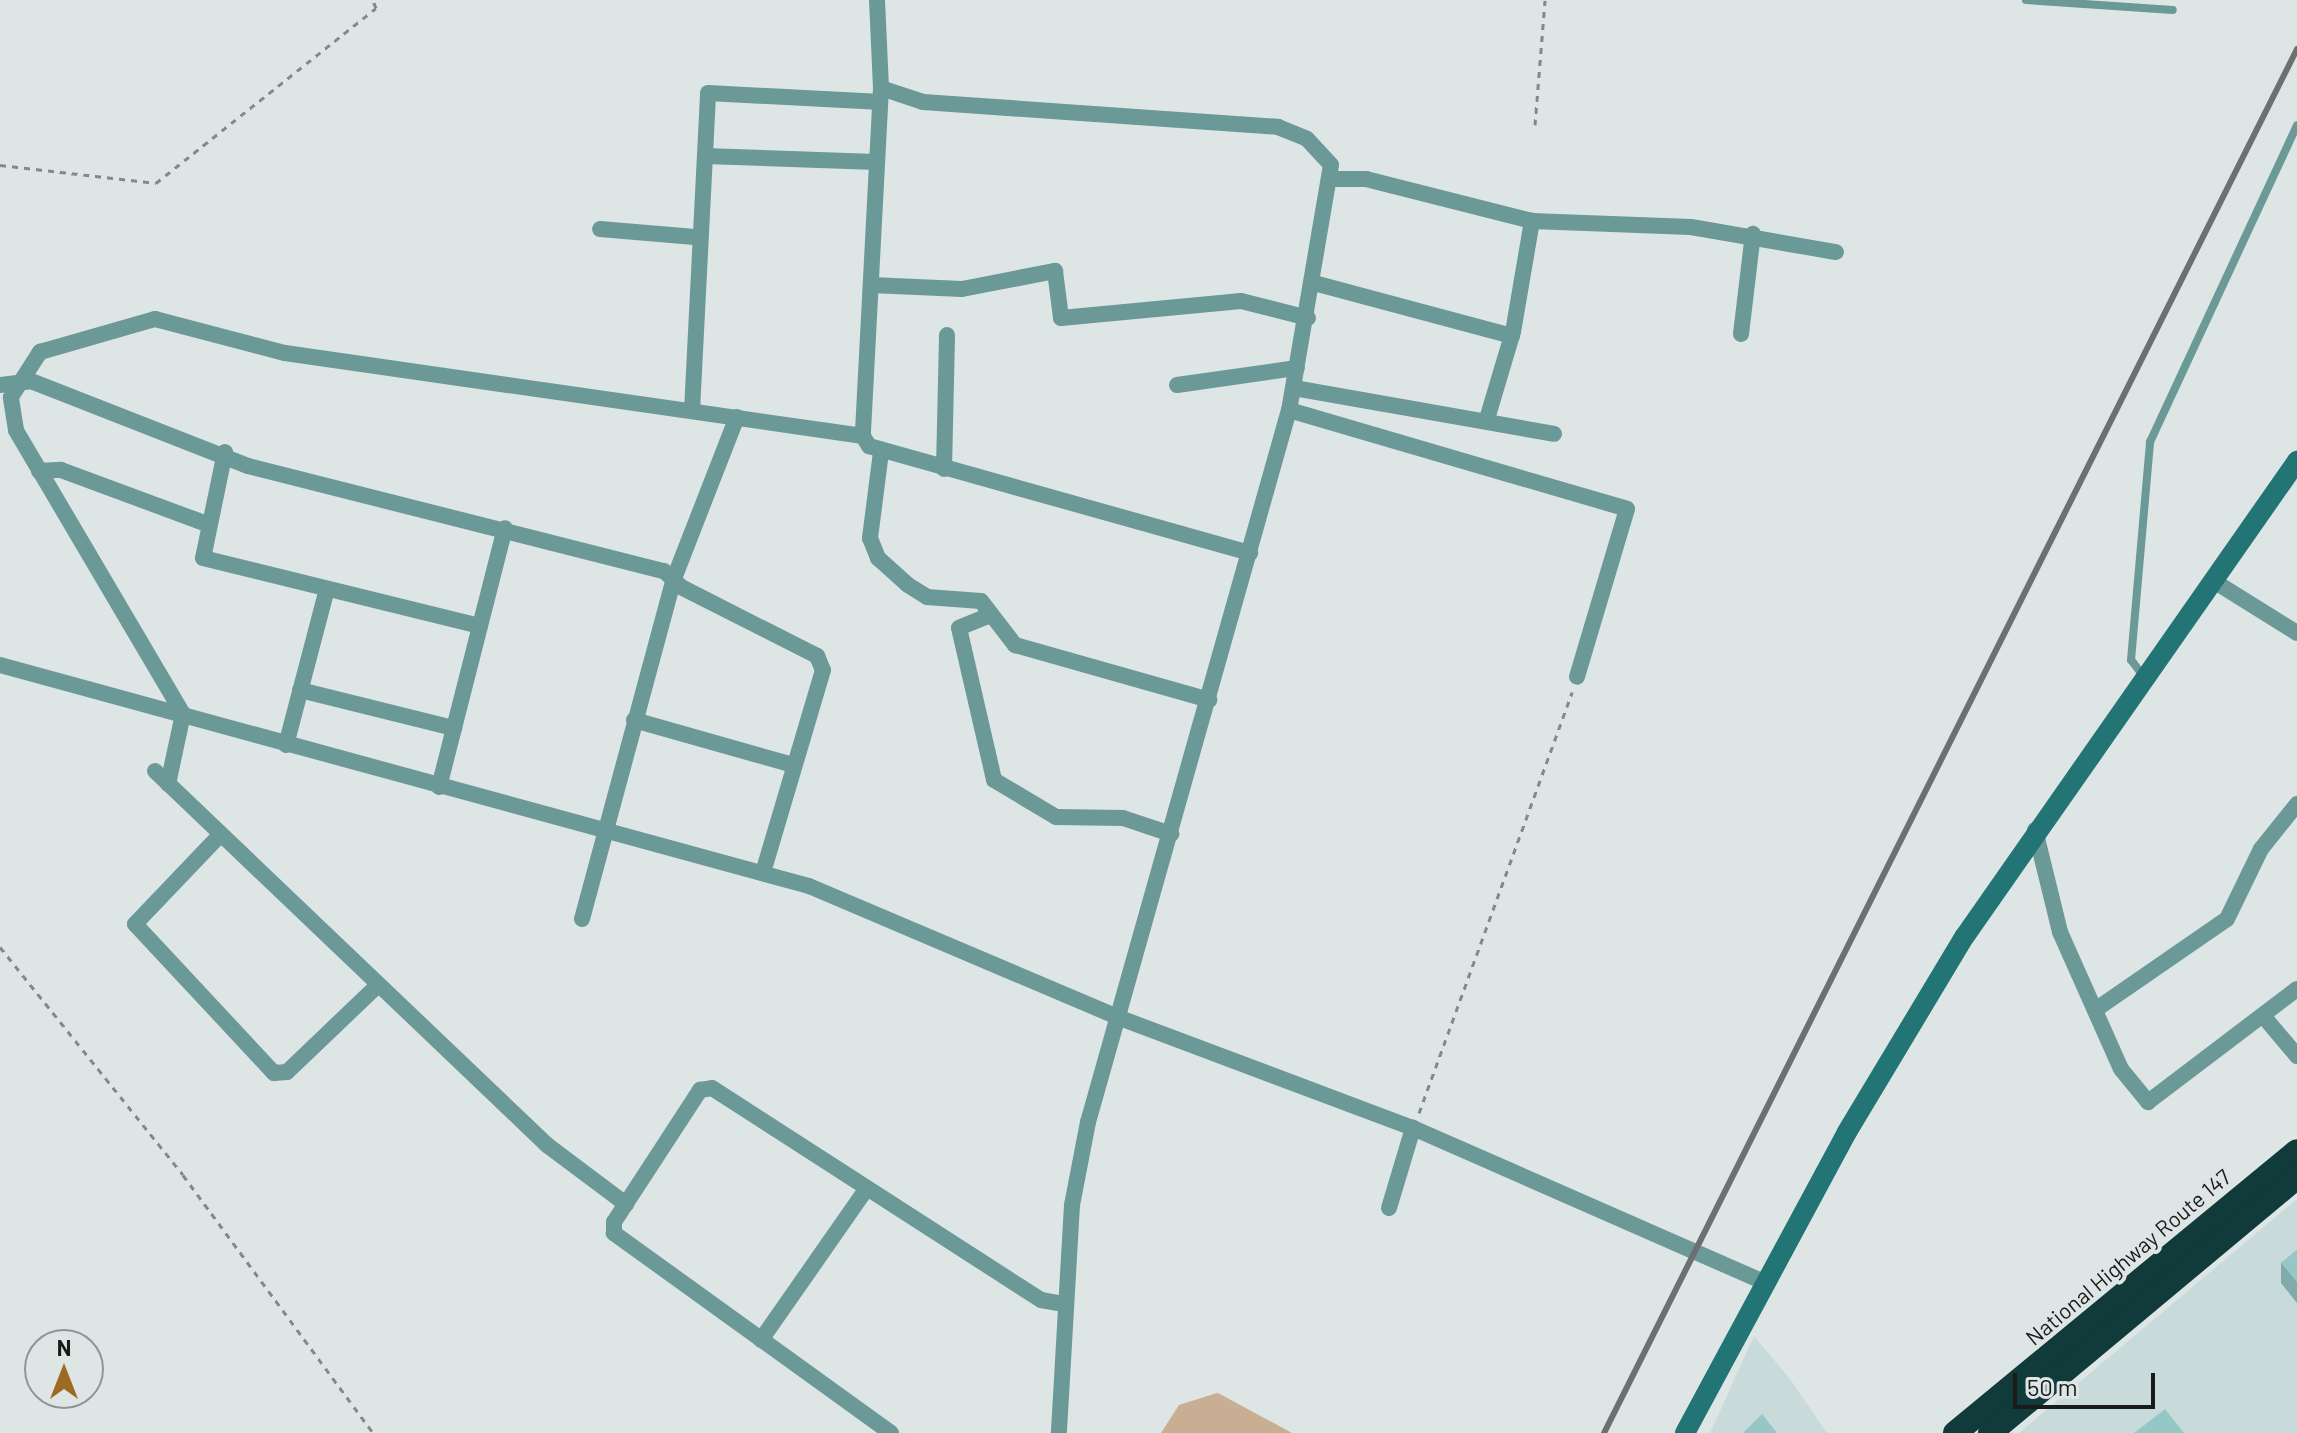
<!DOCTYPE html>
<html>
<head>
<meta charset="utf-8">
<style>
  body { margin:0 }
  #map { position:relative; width:2297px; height:1433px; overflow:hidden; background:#dee5e5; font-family:Barlow,sans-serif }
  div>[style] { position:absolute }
  .built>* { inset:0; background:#c9dada }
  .green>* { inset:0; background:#c8af93 }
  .path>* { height:3px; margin-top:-1.5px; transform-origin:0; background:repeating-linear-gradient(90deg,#848888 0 6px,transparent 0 12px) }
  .lane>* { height:8px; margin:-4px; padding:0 4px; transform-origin:4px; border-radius:4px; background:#6a9998 }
  .street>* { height:16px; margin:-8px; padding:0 8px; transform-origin:8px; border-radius:8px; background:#6a9998 }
  .secondary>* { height:20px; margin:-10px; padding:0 10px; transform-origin:10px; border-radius:10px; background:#227475 }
  .highway>* { height:24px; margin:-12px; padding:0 12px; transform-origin:12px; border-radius:12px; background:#113a3a }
  .rail>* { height:6px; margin:-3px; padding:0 3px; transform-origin:3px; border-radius:3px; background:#6c7070 }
  .wall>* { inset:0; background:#81abab }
  .building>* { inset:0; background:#96c7c7 }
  span { translate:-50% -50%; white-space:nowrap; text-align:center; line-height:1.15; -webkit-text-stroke:8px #dee5e5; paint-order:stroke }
  .street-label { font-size:22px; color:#191b1b }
  .north { position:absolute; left:24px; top:1329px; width:80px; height:80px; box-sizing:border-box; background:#dee5e5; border:2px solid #8f9494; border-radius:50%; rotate:0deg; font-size:22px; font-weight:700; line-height:32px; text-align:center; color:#191b1b }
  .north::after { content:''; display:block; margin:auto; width:28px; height:36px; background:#9e6921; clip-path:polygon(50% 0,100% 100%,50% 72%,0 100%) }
  .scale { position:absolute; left:2013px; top:1373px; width:142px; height:36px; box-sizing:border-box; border:4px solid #191b1b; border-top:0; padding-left:10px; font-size:24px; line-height:28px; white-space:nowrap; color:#191b1b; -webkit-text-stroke:6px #dee5e5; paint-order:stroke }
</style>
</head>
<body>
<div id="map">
  <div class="built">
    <i style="clip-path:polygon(2297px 1199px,2297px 1433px,2019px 1433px)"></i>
    <i style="clip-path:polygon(1754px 1336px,1790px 1379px,1827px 1433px,1710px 1433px)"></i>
  </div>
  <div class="green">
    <i style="clip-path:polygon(1217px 1393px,1218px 1393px,1292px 1433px,1161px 1433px,1179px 1405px)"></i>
  </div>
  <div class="path">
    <i style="left:1535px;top:125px;width:125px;rotate:-85.4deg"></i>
    <i style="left:0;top:165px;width:157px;rotate:6.6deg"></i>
    <i style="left:156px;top:183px;width:281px;rotate:-38.5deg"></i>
    <i style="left:376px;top:8px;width:9px;rotate:-111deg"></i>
    <i style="left:0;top:947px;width:292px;rotate:51.2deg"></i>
    <i style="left:183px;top:1175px;width:320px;rotate:53.6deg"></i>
    <i style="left:1419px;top:1113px;width:448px;rotate:-70deg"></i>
  </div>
  <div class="lane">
    <i style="left:2026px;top:0;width:147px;rotate:3.9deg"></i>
    <i style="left:2144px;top:677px;width:21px;rotate:-127deg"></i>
    <i style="left:2131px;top:660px;width:219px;rotate:-85deg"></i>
    <i style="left:2150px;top:442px;width:349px;rotate:-65.1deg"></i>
  </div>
  <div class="street">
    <i style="left:877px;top:0;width:88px;rotate:87.4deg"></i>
    <i style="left:881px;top:88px;width:348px;rotate:93deg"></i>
    <i style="left:863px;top:436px;width:12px;rotate:59deg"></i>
    <i style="left:869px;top:446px;width:396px;rotate:15.7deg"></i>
    <i style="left:881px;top:88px;width:44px;rotate:18.4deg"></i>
    <i style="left:923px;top:102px;width:356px;rotate:4deg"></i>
    <i style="left:1278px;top:127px;width:31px;rotate:22deg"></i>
    <i style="left:1307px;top:139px;width:35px;rotate:47deg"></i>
    <i style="left:1331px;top:165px;width:249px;rotate:99.7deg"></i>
    <i style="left:1289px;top:410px;width:740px;rotate:105.76deg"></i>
    <i style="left:1088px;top:1122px;width:85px;rotate:100.9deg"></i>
    <i style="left:1072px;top:1205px;width:228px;rotate:93.3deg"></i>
    <i style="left:705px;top:156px;width:171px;rotate:2deg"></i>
    <i style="left:1333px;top:179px;width:33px"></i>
    <i style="left:1366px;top:179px;width:171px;rotate:14.2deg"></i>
    <i style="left:1532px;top:221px;width:159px;rotate:2.2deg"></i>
    <i style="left:1691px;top:227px;width:147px;rotate:9.8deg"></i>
    <i style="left:600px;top:229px;width:95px;rotate:4.8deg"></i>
    <i style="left:1314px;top:283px;width:205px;rotate:15deg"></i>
    <i style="left:871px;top:285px;width:91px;rotate:2.5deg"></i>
    <i style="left:962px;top:289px;width:95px;rotate:-11deg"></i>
    <i style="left:1055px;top:271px;width:47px;rotate:82.7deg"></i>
    <i style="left:1061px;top:318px;width:181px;rotate:-5.4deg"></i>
    <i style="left:1241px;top:301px;width:69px;rotate:14.2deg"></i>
    <i style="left:1741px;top:334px;width:101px;rotate:-83.2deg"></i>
    <i style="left:0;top:385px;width:31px;rotate:-7deg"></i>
    <i style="left:31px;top:381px;width:233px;rotate:21.4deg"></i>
    <i style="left:248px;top:466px;width:429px;rotate:14.2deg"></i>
    <i style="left:664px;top:571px;width:23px;rotate:43deg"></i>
    <i style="left:681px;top:587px;width:153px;rotate:26.9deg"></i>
    <i style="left:817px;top:656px;width:15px;rotate:67deg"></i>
    <i style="left:823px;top:670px;width:212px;rotate:106.5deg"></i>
    <i style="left:1177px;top:385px;width:121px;rotate:-8.1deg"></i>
    <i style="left:1294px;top:388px;width:264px;rotate:10deg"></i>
    <i style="left:1289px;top:410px;width:352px;rotate:16.3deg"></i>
    <i style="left:1627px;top:509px;width:175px;rotate:106.6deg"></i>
    <i style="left:692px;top:411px;width:318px;rotate:-87.1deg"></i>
    <i style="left:708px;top:93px;width:169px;rotate:3deg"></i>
    <i style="left:1487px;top:419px;width:91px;rotate:-73.4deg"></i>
    <i style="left:1513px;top:332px;width:113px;rotate:-80.3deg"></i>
    <i style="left:225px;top:452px;width:108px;rotate:101.7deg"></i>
    <i style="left:203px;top:558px;width:285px;rotate:13.8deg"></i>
    <i style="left:881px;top:452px;width:87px;rotate:97.3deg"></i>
    <i style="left:870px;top:538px;width:22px;rotate:68deg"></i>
    <i style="left:878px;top:558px;width:40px;rotate:42deg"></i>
    <i style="left:908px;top:585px;width:22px;rotate:32deg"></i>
    <i style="left:927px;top:597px;width:54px;rotate:4.2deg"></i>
    <i style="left:981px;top:601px;width:56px;rotate:52.3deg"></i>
    <i style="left:1015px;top:645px;width:202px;rotate:15.8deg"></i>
    <i style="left:944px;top:469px;width:134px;rotate:-88.7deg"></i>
    <i style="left:39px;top:471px;width:22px;rotate:-3deg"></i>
    <i style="left:61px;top:470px;width:156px;rotate:20.3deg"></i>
    <i style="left:2212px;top:580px;width:100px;rotate:31.9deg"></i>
    <i style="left:988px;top:616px;width:31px;rotate:158deg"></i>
    <i style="left:959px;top:628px;width:156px;rotate:77deg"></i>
    <i style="left:994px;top:780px;width:72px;rotate:30.8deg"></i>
    <i style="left:1056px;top:817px;width:67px;rotate:0.9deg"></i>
    <i style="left:1123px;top:818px;width:51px;rotate:18.4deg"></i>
    <i style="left:0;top:665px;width:839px;rotate:15.28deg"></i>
    <i style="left:809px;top:886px;width:338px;rotate:23deg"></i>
    <i style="left:1120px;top:1018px;width:313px;rotate:20.6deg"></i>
    <i style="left:1413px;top:1128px;width:383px;rotate:23.7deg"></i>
    <i style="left:300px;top:690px;width:159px;rotate:13.9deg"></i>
    <i style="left:634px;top:720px;width:165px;rotate:15.8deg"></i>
    <i style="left:286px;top:745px;width:158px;rotate:-75.3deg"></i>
    <i style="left:155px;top:771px;width:542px;rotate:43.65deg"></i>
    <i style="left:547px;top:1145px;width:99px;rotate:36.8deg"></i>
    <i style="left:168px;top:784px;width:72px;rotate:-77.9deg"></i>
    <i style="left:183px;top:714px;width:329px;rotate:-120.5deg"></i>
    <i style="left:16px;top:430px;width:33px;rotate:-99deg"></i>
    <i style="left:11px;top:397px;width:54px;rotate:-57.2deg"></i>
    <i style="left:40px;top:352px;width:120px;rotate:-16deg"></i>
    <i style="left:155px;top:319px;width:134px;rotate:14.7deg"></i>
    <i style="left:285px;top:353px;width:584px;rotate:8.17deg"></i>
    <i style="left:439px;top:787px;width:267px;rotate:-75.7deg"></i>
    <i style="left:2035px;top:830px;width:105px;rotate:76.2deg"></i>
    <i style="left:2060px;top:932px;width:150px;rotate:66deg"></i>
    <i style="left:2121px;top:1069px;width:43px;rotate:50.7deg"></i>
    <i style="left:2148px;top:1102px;width:187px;rotate:-37.2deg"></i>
    <i style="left:220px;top:835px;width:123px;rotate:133.7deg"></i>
    <i style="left:135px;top:924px;width:204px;rotate:47deg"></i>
    <i style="left:274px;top:1073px;width:13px;rotate:-4deg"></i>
    <i style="left:287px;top:1072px;width:123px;rotate:-43.7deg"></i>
    <i style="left:582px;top:919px;width:350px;rotate:-74.9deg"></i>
    <i style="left:673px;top:581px;width:176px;rotate:-68.7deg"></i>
    <i style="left:2095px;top:1010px;width:160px;rotate:-34.6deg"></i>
    <i style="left:2227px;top:919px;width:78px;rotate:-64.1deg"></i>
    <i style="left:2261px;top:849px;width:58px;rotate:-51.3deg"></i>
    <i style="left:2265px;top:1018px;width:50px;rotate:49.9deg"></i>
    <i style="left:1389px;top:1208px;width:84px;rotate:-73.3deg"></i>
    <i style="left:761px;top:1340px;width:185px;rotate:-55.1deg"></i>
    <i style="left:891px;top:1433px;width:342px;rotate:-144.2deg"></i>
    <i style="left:614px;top:1233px;width:11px;rotate:-90deg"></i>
    <i style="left:614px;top:1222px;width:158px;rotate:-56.9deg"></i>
    <i style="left:700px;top:1090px;width:12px;rotate:-9deg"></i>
    <i style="left:712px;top:1088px;width:391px;rotate:32.8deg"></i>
    <i style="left:1041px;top:1300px;width:22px;rotate:10deg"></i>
  </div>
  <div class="secondary">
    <i style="left:1685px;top:1433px;width:342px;rotate:-61.7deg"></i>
    <i style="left:1847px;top:1132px;width:229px;rotate:-59deg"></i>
    <i style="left:1965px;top:936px;width:580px;rotate:-55.05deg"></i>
  </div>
  <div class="highway">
    <i style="left:1955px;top:1433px;width:443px;rotate:-39.5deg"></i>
    <i style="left:1990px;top:1433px;width:400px;rotate:-39.8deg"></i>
  </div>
  <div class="rail">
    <i style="left:1604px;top:1433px;width:1548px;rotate:-63.4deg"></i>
  </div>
  <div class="wall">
    <i style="clip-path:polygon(2297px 1250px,2297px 1303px,2281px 1283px,2281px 1263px)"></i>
  </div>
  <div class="building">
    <i style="clip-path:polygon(2297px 1250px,2297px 1282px,2281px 1263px)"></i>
    <i style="clip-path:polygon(2165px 1409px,2184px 1433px,2134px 1433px)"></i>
    <i style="clip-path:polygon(1762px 1414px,1777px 1433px,1743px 1433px)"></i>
  </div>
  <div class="street-label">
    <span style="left:2128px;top:1257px;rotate:-40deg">National Highway Route 147</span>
  </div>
  <div class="north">N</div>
  <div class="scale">50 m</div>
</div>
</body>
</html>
